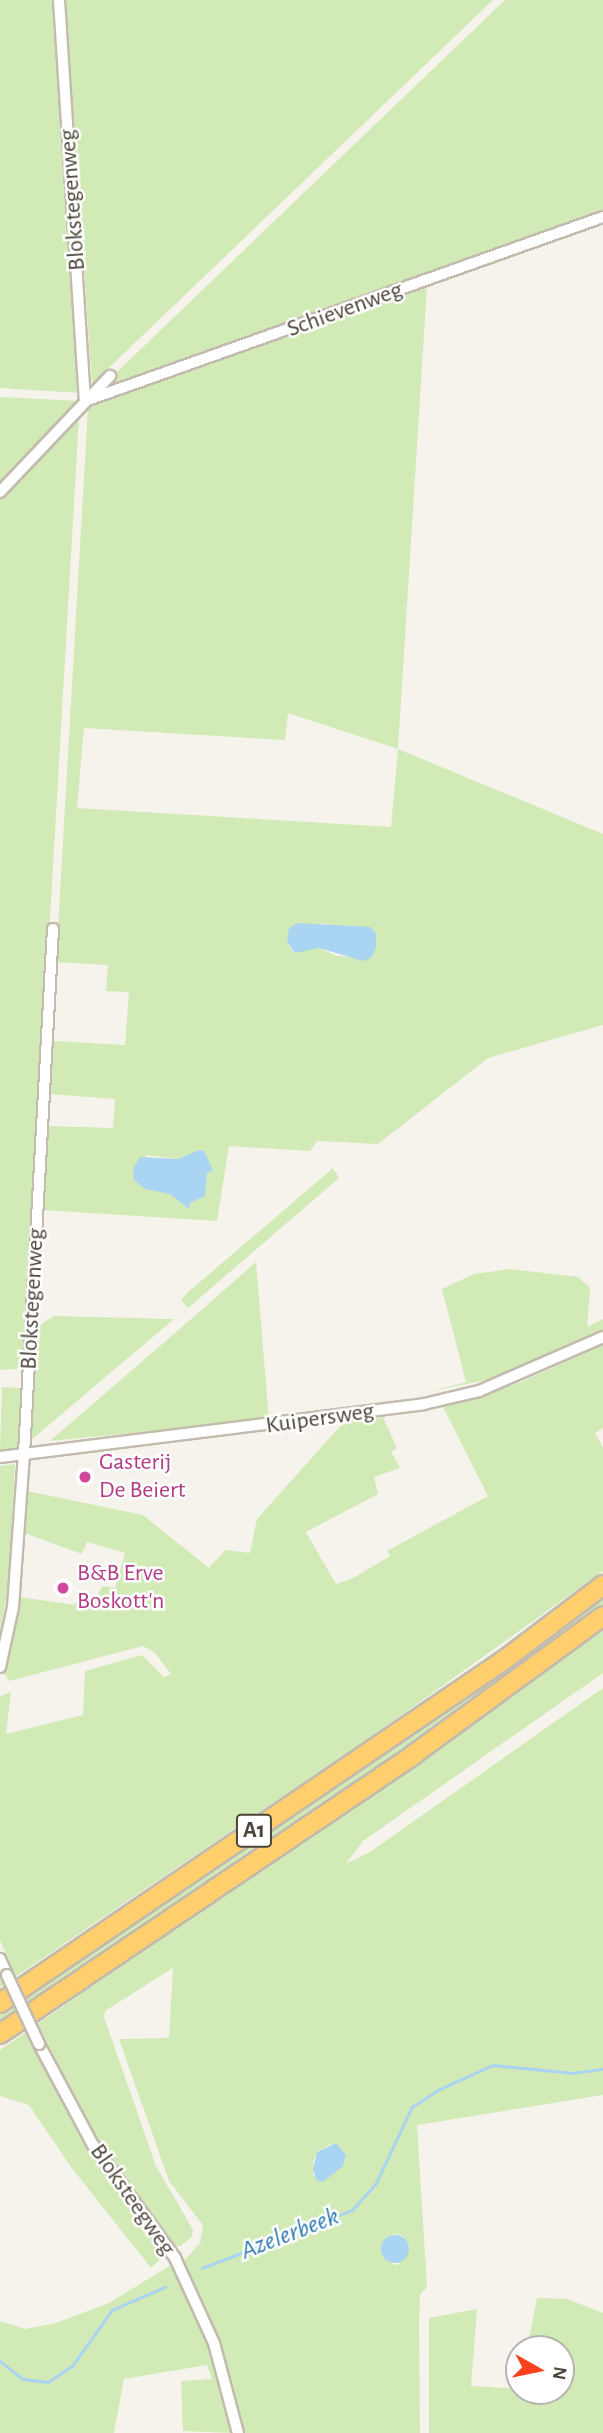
<!DOCTYPE html>
<html>
<head>
<meta charset="utf-8">
<style>
  body { margin:0 }
  #map { position:relative; width:603px; height:2433px; overflow:hidden; background:#f6f3ec; font-family:"Alegreya Sans",sans-serif }
  div>[style] { position:absolute }
  .green>* { inset:0; background:#d2eab5 }
  .water>* { inset:0; background:#a9d4f2 }
  .round { border-radius:50% }
  .stream>* { height:2.5px; margin:-1.25px; padding:0 1.25px; transform-origin:1.25px; border-radius:1.25px; background:#a9d4f2 }
  .roads { filter:drop-shadow(2px 0 #c2bbae) drop-shadow(-2px 0 #c2bbae) drop-shadow(0 2px #c2bbae) drop-shadow(0 -2px #c2bbae) }
  .street>* { height:10px; margin:-5px; padding:0 5px; transform-origin:5px; border-radius:5px; background:#fff }
  .highway>* { height:18px; margin:-9px; padding:0 9px; transform-origin:9px; border-radius:9px; background:#ffcf6e }
  .bridges { filter:drop-shadow(2px 0 #c2bbae) drop-shadow(-2px 0 #c2bbae) drop-shadow(0 2px #c2bbae) drop-shadow(0 -2px #c2bbae) }
  .street-bridge>* { height:10px; margin:-5px; padding:0 5px; transform-origin:5px; border-radius:5px; background:#fff }
  .dots>* { width:19px; height:19px; translate:-50% -50%; box-sizing:border-box; border:4px solid #fff; border-radius:50% }
  span { translate:-50% -50%; white-space:nowrap; text-align:center; line-height:1.15; -webkit-text-stroke:5px #fff; paint-order:stroke }
  .shield-label span { padding:2px 5px; background:#fff; border:2px solid; border-radius:5px; -webkit-text-stroke-width:0 }
  .shield-label { font-size:23px; color:#4b4439; font-weight:700 }
  .street-label { font-size:24px; color:#4b4439 }
  .hotel-label { font-size:24px; color:#b23c85 }
  .left { translate:0 -50%; text-align:left }
  .water-label { font-size:26px; color:#2e7ab2; font-style:italic }
  .north { position:absolute; left:505px; top:2335px; width:70px; height:70px; box-sizing:border-box; background:#fff; border:2px solid #b7b4b0; border-radius:50%; rotate:99deg; font-size:19px; font-weight:700; line-height:28px; text-align:center; color:#4b4439 }
  .north::after { content:''; display:block; margin:auto; width:24px; height:32px; background:#fc3f1d; clip-path:polygon(50% 0,100% 100%,50% 72%,0 100%) }
</style>
</head>
<body>
<div id="map">
  <div class="green">
    <i style="clip-path:polygon(0 0,54px 0,80px 393px,0 388px)"></i>
    <i style="clip-path:polygon(65px 0,493px 0,92px 384px)"></i>
    <i style="clip-path:polygon(505px 0,603px 0,603px 211px,94px 394px)"></i>
    <i style="clip-path:polygon(evenodd,427px 286px,398px 749px,603px 834px,603px 1025px,488px 1058px,378px 1144px,317px 1141px,310px 1151px,229px 1146px,217px 1221px,43px 1210px,48px 1126px,113px 1128px,115px 1099px,50px 1094px,53px 1041px,125px 1045px,129px 992px,106px 991px,108px 965px,56px 962px,88px 408px,427px 286px,288px 713px,398px 749px,391px 827px,77px 808px,84px 728px,285px 740px,288px 713px,427px 286px,322px 923px,377px 941px,371px 958px,337px 956px,319px 948px,292px 950px,287px 942px,322px 923px,427px 286px,199px 1150px,204px 1151px,207px 1173px,205px 1196px,190px 1203px,189px 1209px,170px 1194px,151px 1189px,146px 1155px,178px 1159px,199px 1150px)"></i>
    <i style="clip-path:polygon(0 397px,80px 401px,0 485px)"></i>
    <i style="clip-path:polygon(79px 417px,24px 1368px,0 1370px,0 500px)"></i>
    <i style="clip-path:polygon(333px 1168px,339px 1178px,188px 1308px,181px 1300px,187px 1293px)"></i>
    <i style="clip-path:polygon(256px 1262px,269px 1420px,50px 1441px,190px 1320px)"></i>
    <i style="clip-path:polygon(510px 1269px,578px 1277px,590px 1288px,587px 1327px,603px 1319px,603px 1330px,495px 1378px,428px 1392px,466px 1382px,442px 1289px,474px 1274px)"></i>
    <i style="clip-path:polygon(54px 1316px,174px 1319px,31px 1440px,37px 1327px)"></i>
    <i style="clip-path:polygon(603px 1345px,603px 1428px,595px 1433px,603px 1448px,603px 1571px,378px 1732px,0 1987px,0 1975px,12px 1967px,0 1940px,0 1696px,11px 1692px,6px 1734px,83px 1715px,85px 1671px,142px 1655px,164px 1677px,171px 1674px,155px 1653px,143px 1646px,9px 1681px,3px 1672px,19px 1597px,75px 1605px,80px 1596px,97px 1598px,102px 1586px,115px 1588px,125px 1553px,87px 1542px,82px 1554px,24px 1533px,27px 1491px,143px 1515px,209px 1568px,225px 1550px,250px 1553px,257px 1519px,343px 1423px,383px 1417px,397px 1448px,391px 1452px,400px 1468px,374px 1477px,378px 1494px,306px 1532px,336px 1584px,353px 1578px,390px 1556px,387px 1551px,488px 1496px,443px 1407px,521px 1382px)"></i>
    <i style="clip-path:polygon(2px 1387px,23px 1388px,22px 1447px,0 1452px)"></i>
    <i style="clip-path:polygon(15px 1464px,9px 1581px,0 1633px,0 1466px)"></i>
    <i style="clip-path:polygon(603px 1594px,603px 1609px,527px 1665px,0 2025px,0 2012px)"></i>
    <i style="clip-path:polygon(evenodd,603px 1631px,603px 1673px,363px 1841px,346px 1864px,370px 1852px,603px 1688px,603px 2095px,417px 2125px,427px 2287px,420px 2295px,419px 2323px,420px 2433px,245px 2433px,231px 2378px,183px 2262px,200px 2243px,203px 2225px,169px 2181px,119px 2039px,169px 2038px,173px 1968px,105px 2011px,104px 2017px,156px 2166px,193px 2230px,192px 2237px,180px 2246px,170px 2246px,101px 2150px,42px 2032px,30px 2040px,81px 2139px,161px 2250px,160px 2259px,151px 2268px,71px 2167px,29px 2105px,0 2096px,0 2050px,603px 1631px,331px 2144px,346px 2155px,345px 2162px,323px 2182px,313px 2175px,313px 2162px,317px 2152px,331px 2144px,603px 1631px,393px 2234px,403px 2236px,409px 2246px,398px 2265px,392px 2264px,393px 2234px)"></i>
    <i style="clip-path:polygon(171px 2265px,211px 2345px,233px 2433px,183px 2431px,181px 2381px,212px 2379px,207px 2365px,124px 2379px,114px 2433px,0 2433px,0 2321px,25px 2329px,56px 2323px,109px 2303px)"></i>
    <i style="clip-path:polygon(537px 2298px,567px 2299px,603px 2313px,603px 2433px,429px 2433px,429px 2318px,477px 2309px,471px 2386px,561px 2391px,561px 2349px,527px 2349px)"></i>
  </div>
  <div class="water">
    <i style="clip-path:polygon(297px 923px,370px 927px,376px 933px,376px 948px,371px 958px,363px 961px,319px 948px,295px 953px,287px 942px,289px 928px)"></i>
    <i style="clip-path:polygon(199px 1150px,204px 1151px,213px 1170px,207px 1173px,205px 1196px,190px 1203px,189px 1209px,170px 1194px,145px 1189px,134px 1180px,133px 1168px,140px 1157px,178px 1159px)"></i>
    <i style="clip-path:polygon(336px 2143px,346px 2155px,343px 2166px,323px 2182px,316px 2180px,313px 2169px,317px 2152px)"></i>
    <i class="round" style="left:381px;top:2235px;width:28px;height:28px"></i>
  </div>
  <div class="stream">
    <i style="left:202px;top:2268px;width:161px;rotate:-21.1deg"></i>
    <i style="left:352px;top:2210px;width:36px;rotate:-48deg"></i>
    <i style="left:376px;top:2183px;width:84px;rotate:-64.7deg"></i>
    <i style="left:412px;top:2107px;width:31px;rotate:-33deg"></i>
    <i style="left:438px;top:2090px;width:60px;rotate:-24.4deg"></i>
    <i style="left:493px;top:2065px;width:80px;rotate:5.7deg"></i>
    <i style="left:573px;top:2073px;width:30px;rotate:-8deg"></i>
    <i style="left:0;top:2361px;width:29px;rotate:38deg"></i>
    <i style="left:23px;top:2379px;width:25px;rotate:7deg"></i>
    <i style="left:48px;top:2382px;width:29px;rotate:-34deg"></i>
    <i style="left:72px;top:2366px;width:69px;rotate:-54.5deg"></i>
    <i style="left:112px;top:2310px;width:58px;rotate:-23.5deg"></i>
  </div>
  <div class="roads">
    <div class="street">
      <i style="left:59px;top:0;width:402px;rotate:86.3deg"></i>
      <i style="left:85px;top:401px;width:550px;rotate:-19.56deg"></i>
      <i style="left:0;top:492px;width:160px;rotate:-46.5deg"></i>
      <i style="left:0;top:1457px;width:427px;rotate:-7.1deg"></i>
      <i style="left:424px;top:1404px;width:57px;rotate:-13.3deg"></i>
      <i style="left:479px;top:1391px;width:135px;rotate:-23.5deg"></i>
      <i style="left:0;top:1667px;width:61px;rotate:-77.8deg"></i>
      <i style="left:13px;top:1607px;width:153px;rotate:-85.9deg"></i>
      <i style="left:24px;top:1454px;width:526px;rotate:-86.84deg"></i>
      <i style="left:0;top:1959px;width:17px;rotate:66deg"></i>
      <i style="left:39px;top:2044px;width:115px;rotate:61.9deg"></i>
      <i style="left:93px;top:2145px;width:140px;rotate:54deg"></i>
      <i style="left:175px;top:2258px;width:94px;rotate:65.4deg"></i>
      <i style="left:214px;top:2343px;width:93px;rotate:75.1deg"></i>
    </div>
    <div class="highway">
      <i style="left:0;top:2003px;width:613px;rotate:-34.23deg"></i>
      <i style="left:507px;top:1658px;width:121px;rotate:-37.2deg"></i>
      <i style="left:0;top:2034px;width:498px;rotate:-34deg"></i>
      <i style="left:413px;top:1755px;width:235px;rotate:-36.2deg"></i>
    </div>
  </div>
  <div class="bridges">
    <div class="street-bridge">
      <i style="left:7px;top:1975px;width:76px;rotate:65.1deg"></i>
    </div>
  </div>
  <div class="dots">
    <i style="left:85px;top:1477px;background:#d1479c"></i>
    <i style="left:63px;top:1588px;background:#d1479c"></i>
  </div>
  <div class="shield-label">
    <span style="left:254px;top:1831px">A1</span>
  </div>
  <div class="street-label">
    <span style="left:73px;top:200px;rotate:-94deg">Blokstegenweg</span>
    <span style="left:345px;top:310px;rotate:-20deg">Schievenweg</span>
    <span style="left:33px;top:1299px;rotate:-87deg">Blokstegenweg</span>
    <span style="left:320px;top:1419px;rotate:-8deg">Kuipersweg</span>
    <span style="left:132px;top:2200px;rotate:55deg">Bloksteegweg</span>
  </div>
  <div class="hotel-label">
    <span class="left" style="left:99px;top:1477px">Gasterij<br>De Beiert</span>
    <span class="left" style="left:77px;top:1588px">B&amp;B Erve<br>Boskott'n</span>
  </div>
  <div class="water-label">
    <span style="left:290px;top:2234px;rotate:-21deg">Azelerbeek</span>
  </div>
  <div class="north">N</div>
</div>
</body>
</html>
